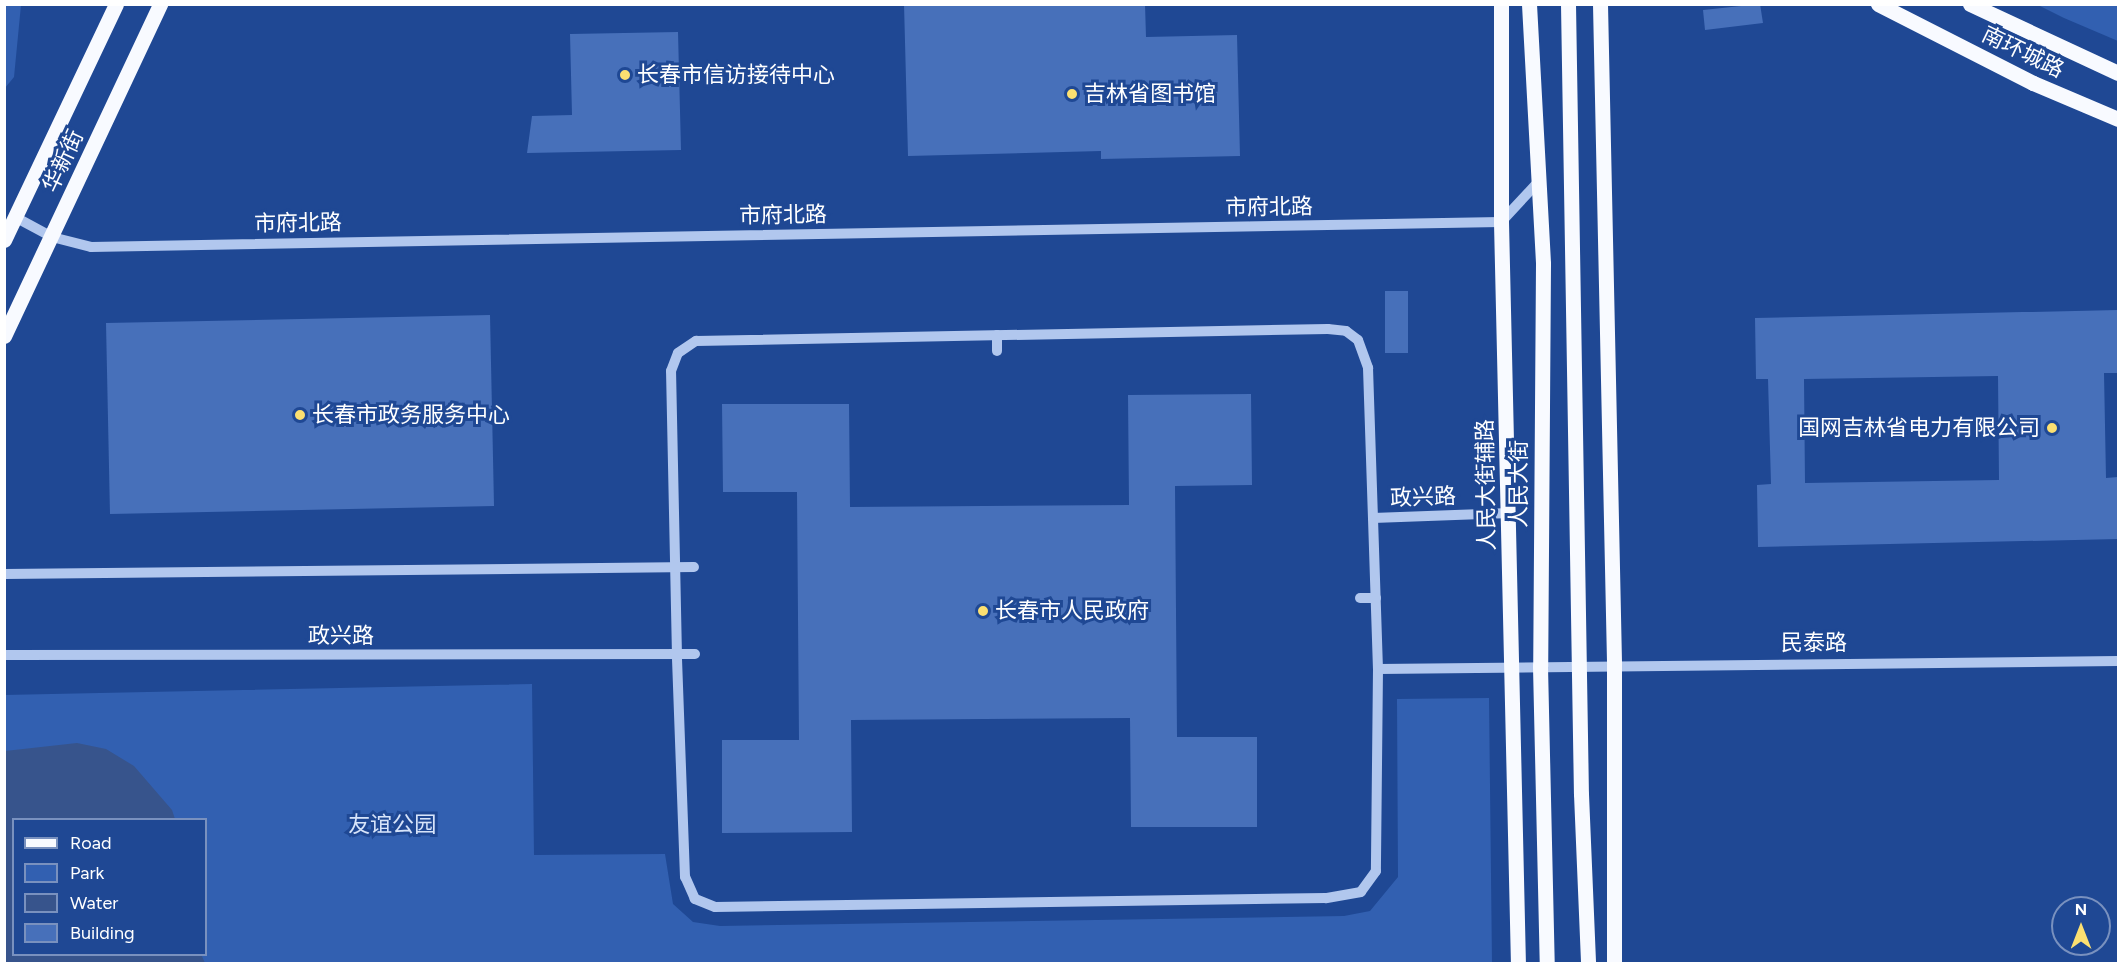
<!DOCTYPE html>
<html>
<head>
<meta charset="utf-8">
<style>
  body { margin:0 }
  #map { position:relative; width:2123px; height:968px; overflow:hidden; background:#1f4894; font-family:Figtree,"Noto Sans SC",sans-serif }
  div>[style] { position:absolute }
  .green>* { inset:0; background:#3260b1 }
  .water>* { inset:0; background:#37548c }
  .building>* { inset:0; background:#4770ba }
  .minor>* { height:10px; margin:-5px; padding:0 5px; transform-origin:5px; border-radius:5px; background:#b1c7ee }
  .major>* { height:15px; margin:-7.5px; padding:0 7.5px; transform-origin:7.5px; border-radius:7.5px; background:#f8faff }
  .dots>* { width:16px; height:16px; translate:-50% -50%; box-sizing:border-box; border:3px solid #1f4894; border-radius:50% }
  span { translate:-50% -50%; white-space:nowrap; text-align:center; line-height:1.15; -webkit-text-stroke:6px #1f4894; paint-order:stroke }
  .street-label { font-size:22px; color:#fff }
  .poi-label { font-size:22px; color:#fff }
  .left { translate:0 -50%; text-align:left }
  .right { translate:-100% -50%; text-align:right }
  .park-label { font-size:22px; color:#d7e4fa }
  .frame { position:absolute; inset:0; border:6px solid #fff; pointer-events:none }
  .legend { position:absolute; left:12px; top:818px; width:195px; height:138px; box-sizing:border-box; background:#1f4894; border:2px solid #7991bf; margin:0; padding:8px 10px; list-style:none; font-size:18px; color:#fff }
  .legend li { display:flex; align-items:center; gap:12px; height:30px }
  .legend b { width:30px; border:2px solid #7991bf }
  .north { position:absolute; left:2051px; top:896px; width:60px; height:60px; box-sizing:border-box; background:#1f4894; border:2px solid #7991bf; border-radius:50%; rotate:0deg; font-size:16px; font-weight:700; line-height:24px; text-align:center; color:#fff }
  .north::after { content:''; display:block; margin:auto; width:21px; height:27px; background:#fce071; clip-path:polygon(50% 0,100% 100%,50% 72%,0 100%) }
</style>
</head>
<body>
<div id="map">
  <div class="green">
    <i style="clip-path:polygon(5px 4px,21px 5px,14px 77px,5px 88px)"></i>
    <i style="clip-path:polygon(2038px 5px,2118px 5px,2118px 41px,2064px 18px)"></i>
    <i style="clip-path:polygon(evenodd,532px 684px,534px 855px,665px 854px,673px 904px,693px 922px,720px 926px,1344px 916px,1370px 911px,1398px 877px,1397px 699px,1489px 698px,1492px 963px,5px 963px,4px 695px,532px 684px,14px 820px,206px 820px,206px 954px,14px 954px,14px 820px)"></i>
  </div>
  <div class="water">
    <i style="clip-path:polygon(77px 743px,106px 749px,134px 766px,172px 810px,175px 819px,14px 820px,14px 954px,201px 954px,205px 963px,5px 963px,5px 751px)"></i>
  </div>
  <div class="building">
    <i style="clip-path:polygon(904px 4px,1145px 4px,1146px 37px,1237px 35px,1240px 156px,1101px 159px,1101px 151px,908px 156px)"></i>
    <i style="clip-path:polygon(1760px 4px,1763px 23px,1705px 30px,1703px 10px)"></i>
    <i style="clip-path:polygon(678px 32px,681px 150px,527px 153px,532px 116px,572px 115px,570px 34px)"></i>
    <i style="clip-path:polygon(1385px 291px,1408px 291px,1408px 353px,1385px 353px)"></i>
    <i style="clip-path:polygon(evenodd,2118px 310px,2118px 373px,2104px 373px,2106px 478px,2118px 477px,2118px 539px,1758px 547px,1757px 485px,1771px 484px,1768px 379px,1756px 379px,1755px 318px,2118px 310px,1998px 376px,1999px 480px,1805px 483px,1804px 379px,1998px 376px)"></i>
    <i style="clip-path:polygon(490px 315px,494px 506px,110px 514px,106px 323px)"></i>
    <i style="clip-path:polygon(1251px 394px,1252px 485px,1175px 486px,1177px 737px,1257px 737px,1257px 827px,1131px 827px,1130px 718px,851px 720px,852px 832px,722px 833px,722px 740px,799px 740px,797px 492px,723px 492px,722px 404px,849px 404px,850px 507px,1129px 505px,1128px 395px)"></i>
  </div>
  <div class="minor">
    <i style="left:15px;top:217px;width:42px;rotate:28.4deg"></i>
    <i style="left:52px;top:237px;width:40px;rotate:14.4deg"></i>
    <i style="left:91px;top:247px;width:1410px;rotate:-1.02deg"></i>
    <i style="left:1501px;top:222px;width:57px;rotate:-47.1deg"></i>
    <i style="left:1328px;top:329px;width:18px;rotate:6deg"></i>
    <i style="left:1346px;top:331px;width:15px;rotate:37deg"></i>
    <i style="left:1358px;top:340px;width:30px;rotate:70deg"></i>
    <i style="left:1368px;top:368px;width:301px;rotate:88.1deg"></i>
    <i style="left:1378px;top:669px;width:202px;rotate:90.6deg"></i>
    <i style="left:1376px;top:871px;width:26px;rotate:126deg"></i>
    <i style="left:1361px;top:892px;width:36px;rotate:170deg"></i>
    <i style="left:1326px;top:898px;width:611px;rotate:179.16deg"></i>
    <i style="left:715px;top:907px;width:22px;rotate:-158deg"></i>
    <i style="left:695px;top:899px;width:24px;rotate:-114deg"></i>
    <i style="left:685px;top:877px;width:221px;rotate:-92.1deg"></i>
    <i style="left:677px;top:656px;width:285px;rotate:-91.2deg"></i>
    <i style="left:671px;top:371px;width:19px;rotate:-69deg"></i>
    <i style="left:678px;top:353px;width:22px;rotate:-34deg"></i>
    <i style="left:696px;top:341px;width:632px;rotate:-1.09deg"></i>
    <i style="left:997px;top:351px;width:16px;rotate:-90deg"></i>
    <i style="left:1373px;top:518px;width:137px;rotate:-2.1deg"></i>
    <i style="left:4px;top:574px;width:690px;rotate:-0.58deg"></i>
    <i style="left:1360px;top:598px;width:16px"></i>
    <i style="left:4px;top:655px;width:691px;rotate:-0.08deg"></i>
    <i style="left:1378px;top:669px;width:740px;rotate:-0.62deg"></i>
  </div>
  <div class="major">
    <i style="left:1501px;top:4px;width:218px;rotate:90deg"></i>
    <i style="left:1501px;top:222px;width:742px;rotate:88.69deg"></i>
    <i style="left:1529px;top:4px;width:260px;rotate:86.9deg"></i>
    <i style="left:1543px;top:264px;width:402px;rotate:90.4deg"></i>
    <i style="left:1540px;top:666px;width:298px;rotate:88.7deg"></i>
    <i style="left:1568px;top:4px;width:790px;rotate:89.06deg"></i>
    <i style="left:1581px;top:794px;width:170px;rotate:87.6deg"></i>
    <i style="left:1600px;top:4px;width:660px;rotate:88.78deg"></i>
    <i style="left:1614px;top:664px;width:300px;rotate:90deg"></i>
    <i style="left:1878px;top:4px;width:174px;rotate:27deg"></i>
    <i style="left:2033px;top:83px;width:92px;rotate:23deg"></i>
    <i style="left:1970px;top:4px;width:163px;rotate:25deg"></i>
    <i style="left:4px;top:240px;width:261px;rotate:-64.6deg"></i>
    <i style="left:4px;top:336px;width:367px;rotate:-64.8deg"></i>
  </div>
  <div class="dots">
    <i style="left:625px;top:75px;background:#fce071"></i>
    <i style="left:1072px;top:94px;background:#fce071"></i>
    <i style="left:300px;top:415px;background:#fce071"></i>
    <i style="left:2052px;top:428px;background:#fce071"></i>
    <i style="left:983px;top:611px;background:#fce071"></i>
  </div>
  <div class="street-label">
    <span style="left:2023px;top:52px;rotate:26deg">南环城路</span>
    <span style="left:63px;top:161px;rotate:-65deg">华新街</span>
    <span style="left:1269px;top:207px;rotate:-1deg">市府北路</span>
    <span style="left:783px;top:215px;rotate:-1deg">市府北路</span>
    <span style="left:298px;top:223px;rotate:-1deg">市府北路</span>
    <span style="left:1519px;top:484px;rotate:-90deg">人民大街</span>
    <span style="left:1486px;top:485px;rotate:-91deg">人民大街辅路</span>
    <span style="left:1423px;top:497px;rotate:-2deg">政兴路</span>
    <span style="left:341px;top:636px">政兴路</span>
    <span style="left:1814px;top:643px">民泰路</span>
  </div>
  <div class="poi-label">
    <span class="left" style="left:637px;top:75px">长春市信访接待中心</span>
    <span class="left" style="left:1084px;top:94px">吉林省图书馆</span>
    <span class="left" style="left:312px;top:415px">长春市政务服务中心</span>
    <span class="right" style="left:2040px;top:428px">国网吉林省电力有限公司</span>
    <span class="left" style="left:995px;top:611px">长春市人民政府</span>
  </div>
  <div class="park-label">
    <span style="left:392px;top:825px">友谊公园</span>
  </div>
  <div class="frame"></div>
  <ul class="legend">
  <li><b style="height:8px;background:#f8faff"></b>Road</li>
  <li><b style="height:16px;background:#3260b1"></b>Park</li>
  <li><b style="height:16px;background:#37548c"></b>Water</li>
  <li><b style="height:16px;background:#4770ba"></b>Building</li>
  </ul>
  <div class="north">N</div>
</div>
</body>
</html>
